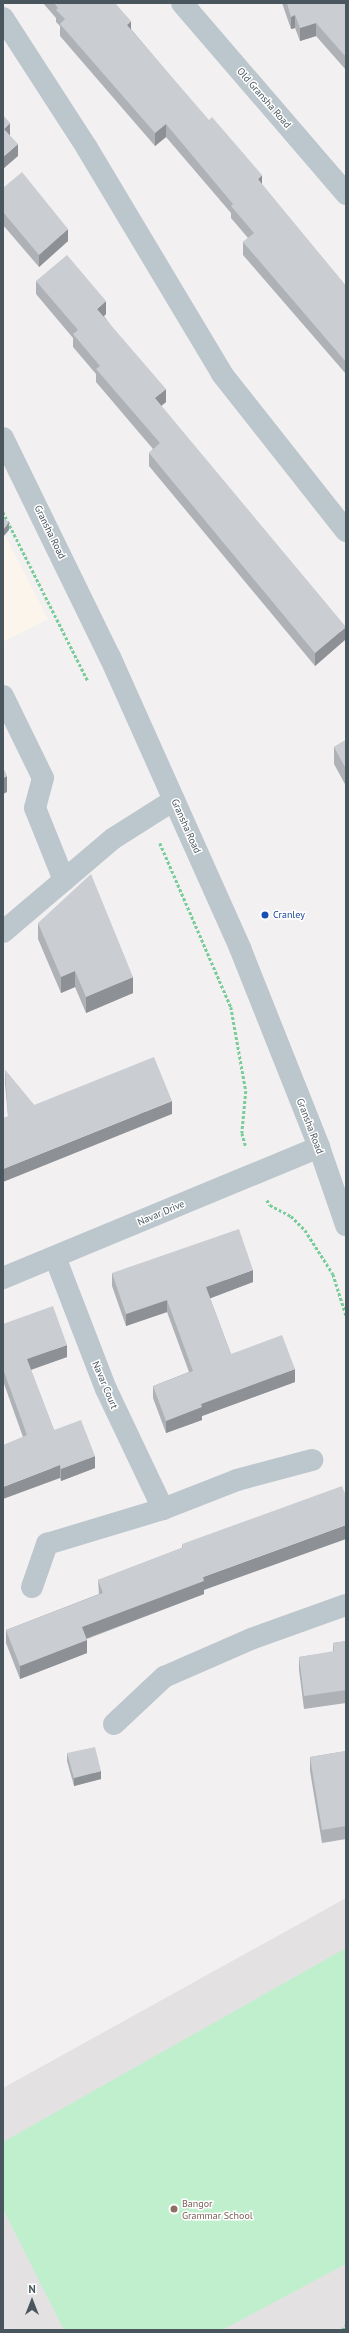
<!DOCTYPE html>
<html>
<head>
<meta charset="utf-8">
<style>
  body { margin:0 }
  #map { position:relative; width:349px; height:2333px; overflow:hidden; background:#f3f0f1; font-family:"PT Sans",sans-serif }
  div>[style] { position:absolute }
  .commercial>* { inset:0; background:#fcf5eb }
  .education>* { inset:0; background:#e4e1e3 }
  .green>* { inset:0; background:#c0efcd }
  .path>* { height:2.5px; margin-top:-1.25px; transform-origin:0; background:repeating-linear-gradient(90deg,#79cd99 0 3px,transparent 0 5px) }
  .minor>* { height:22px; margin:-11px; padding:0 11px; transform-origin:11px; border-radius:11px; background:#bcc7cd }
  .wall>* { inset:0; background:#aeb1b5 }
  .shaded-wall>* { inset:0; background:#8d9094 }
  .building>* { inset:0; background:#caced3 }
  .dots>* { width:11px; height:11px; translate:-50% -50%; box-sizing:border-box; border:2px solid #fff; border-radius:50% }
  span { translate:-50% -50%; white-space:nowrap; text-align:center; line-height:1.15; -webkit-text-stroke:3px #fff; paint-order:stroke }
  .street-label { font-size:10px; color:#49565e }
  .transit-label { font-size:10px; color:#164399 }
  .left { translate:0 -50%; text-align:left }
  .education-label { font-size:10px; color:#785e54 }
  .frame { position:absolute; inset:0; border:4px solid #49565e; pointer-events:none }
  .north { position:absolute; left:12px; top:2281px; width:40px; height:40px; -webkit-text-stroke:3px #fff; paint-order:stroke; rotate:0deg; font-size:11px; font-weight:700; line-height:16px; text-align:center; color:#49565e }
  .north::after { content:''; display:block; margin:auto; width:14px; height:18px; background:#49565e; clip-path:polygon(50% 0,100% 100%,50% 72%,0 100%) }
</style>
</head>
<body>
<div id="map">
  <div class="commercial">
    <i style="clip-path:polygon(3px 532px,48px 619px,3px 642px)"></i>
  </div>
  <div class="education">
    <i style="clip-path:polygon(346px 1898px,346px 2330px,3px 2330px,3px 2088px)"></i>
  </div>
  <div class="green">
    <i style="clip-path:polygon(346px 1948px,346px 2264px,222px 2330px,64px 2330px,3px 2209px,3px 2142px)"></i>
  </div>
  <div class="path">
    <i style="left:3px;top:512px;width:189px;rotate:63.3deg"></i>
    <i style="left:160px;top:843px;width:179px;rotate:66.6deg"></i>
    <i style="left:231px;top:1007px;width:85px;rotate:79.9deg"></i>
    <i style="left:246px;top:1091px;width:42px;rotate:95.4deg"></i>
    <i style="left:242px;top:1133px;width:15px;rotate:74deg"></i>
    <i style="left:267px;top:1200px;width:6px;rotate:59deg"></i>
    <i style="left:270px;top:1205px;width:24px;rotate:28deg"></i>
    <i style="left:291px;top:1216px;width:20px;rotate:45deg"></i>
    <i style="left:305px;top:1230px;width:52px;rotate:57.5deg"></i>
    <i style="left:333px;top:1274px;width:43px;rotate:72.4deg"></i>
    <i style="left:342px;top:2330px;width:6px;rotate:-51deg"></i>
  </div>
  <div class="minor">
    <i style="left:182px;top:3px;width:252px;rotate:49.3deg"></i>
    <i style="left:3px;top:18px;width:155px;rotate:57.1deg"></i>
    <i style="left:87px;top:148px;width:263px;rotate:59.1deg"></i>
    <i style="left:222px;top:374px;width:200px;rotate:51.7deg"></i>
    <i style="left:3px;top:438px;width:244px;rotate:64deg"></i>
    <i style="left:110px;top:657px;width:319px;rotate:65.9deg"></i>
    <i style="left:240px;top:948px;width:214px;rotate:68.3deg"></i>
    <i style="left:319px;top:1147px;width:83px;rotate:70.9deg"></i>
    <i style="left:3px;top:696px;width:91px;rotate:64deg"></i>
    <i style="left:43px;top:778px;width:31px;rotate:105deg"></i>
    <i style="left:35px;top:808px;width:78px;rotate:68.1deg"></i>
    <i style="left:3px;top:932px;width:145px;rotate:-40.3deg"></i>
    <i style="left:114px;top:838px;width:71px;rotate:-32.3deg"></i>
    <i style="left:55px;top:1257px;width:142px;rotate:68.9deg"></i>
    <i style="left:106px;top:1389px;width:133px;rotate:64.6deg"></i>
    <i style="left:3px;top:1278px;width:342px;rotate:-22.5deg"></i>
    <i style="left:32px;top:1587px;width:46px;rotate:-70.8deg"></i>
    <i style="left:47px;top:1544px;width:121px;rotate:-16.8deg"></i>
    <i style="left:163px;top:1509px;width:79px;rotate:-21.4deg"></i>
    <i style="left:237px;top:1480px;width:78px;rotate:-14.9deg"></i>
    <i style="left:114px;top:1724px;width:69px;rotate:-43.2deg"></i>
    <i style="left:164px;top:1677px;width:95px;rotate:-23.6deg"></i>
    <i style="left:251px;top:1639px;width:101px;rotate:-19.7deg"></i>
  </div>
  <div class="wall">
    <i style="clip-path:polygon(43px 3px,115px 3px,131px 29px,262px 185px,346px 286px,346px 374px,243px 255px,243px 242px,248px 238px,231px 218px,231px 213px,166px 137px,155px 146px,60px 36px,60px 26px,56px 22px,56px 18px)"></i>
    <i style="clip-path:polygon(282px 3px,346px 3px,346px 70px,316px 36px,300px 41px,295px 28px,291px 29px)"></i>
    <i style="clip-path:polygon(3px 188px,68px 241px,39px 267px,3px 225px)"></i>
    <i style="clip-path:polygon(36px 281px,106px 314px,104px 316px,166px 402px,161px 406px,346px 639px,315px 666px,149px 466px,149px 453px,153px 449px,96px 382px,96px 374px,73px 347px,73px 338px,36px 294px)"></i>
    <i style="clip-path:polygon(346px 740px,346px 786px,334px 764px,334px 747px)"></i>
    <i style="clip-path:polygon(38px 923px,133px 993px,86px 1013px,75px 987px,61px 993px,38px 939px)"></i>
    <i style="clip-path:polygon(5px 1070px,34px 1105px,172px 1114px,8px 1116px,5px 1083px)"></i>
    <i style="clip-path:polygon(112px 1273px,253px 1282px,210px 1298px,231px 1354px,295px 1382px,202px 1416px,202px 1420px,166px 1433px,153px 1398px,153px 1386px,189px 1372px,167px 1312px,126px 1326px,112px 1286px)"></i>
    <i style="clip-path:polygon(3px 1324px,67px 1357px,31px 1370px,54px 1430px,95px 1468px,61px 1481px,60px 1478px,23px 1437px,3px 1381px)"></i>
    <i style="clip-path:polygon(182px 1544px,204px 1590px,204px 1594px,87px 1639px,87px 1653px,20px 1679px,6px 1643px,6px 1630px,99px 1594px,98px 1580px,182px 1548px)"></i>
    <i style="clip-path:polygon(346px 1641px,346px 1703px,304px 1709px,299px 1670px,299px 1657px,333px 1652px,333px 1643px)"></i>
    <i style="clip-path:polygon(346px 1751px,346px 1839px,322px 1843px,310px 1771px,310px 1757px)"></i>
    <i style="clip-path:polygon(67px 1753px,101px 1779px,74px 1786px,67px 1761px)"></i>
  </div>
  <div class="shaded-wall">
    <i style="clip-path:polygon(295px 15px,295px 28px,291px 29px,291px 17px)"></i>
    <i style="clip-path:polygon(131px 21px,131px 34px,127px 25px)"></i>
    <i style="clip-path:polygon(316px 23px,316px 36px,300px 41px,300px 28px)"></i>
    <i style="clip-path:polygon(10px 123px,10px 135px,4px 140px,4px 129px)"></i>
    <i style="clip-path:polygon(166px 124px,166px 137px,155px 146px,155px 133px)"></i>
    <i style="clip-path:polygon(18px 144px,18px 156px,3px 169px,3px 157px)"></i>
    <i style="clip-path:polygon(262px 175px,262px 188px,258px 179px)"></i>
    <i style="clip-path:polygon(68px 229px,68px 241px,39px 267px,39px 255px)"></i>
    <i style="clip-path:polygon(106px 301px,106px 314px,97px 322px,97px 309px)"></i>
    <i style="clip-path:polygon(166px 389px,166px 402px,155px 411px,155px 398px)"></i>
    <i style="clip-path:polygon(9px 522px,9px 530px,3px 537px,3px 530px)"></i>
    <i style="clip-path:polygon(346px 627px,346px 639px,315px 666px,315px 653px)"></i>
    <i style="clip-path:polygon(7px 776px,7px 792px,3px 794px,3px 778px)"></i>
    <i style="clip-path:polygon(75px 971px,75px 987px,61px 993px,61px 977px)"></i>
    <i style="clip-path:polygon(133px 977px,133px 993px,86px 1013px,86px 997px)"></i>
    <i style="clip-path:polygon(172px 1101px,172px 1114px,3px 1182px,3px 1169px)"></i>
    <i style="clip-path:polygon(253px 1270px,253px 1282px,206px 1300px,206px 1287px)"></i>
    <i style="clip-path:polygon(167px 1300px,167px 1312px,126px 1326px,126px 1314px)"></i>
    <i style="clip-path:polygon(67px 1345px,67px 1357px,27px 1371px,27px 1359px)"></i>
    <i style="clip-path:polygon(295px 1369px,295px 1382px,202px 1416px,202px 1420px,166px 1433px,166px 1421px,201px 1404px)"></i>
    <i style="clip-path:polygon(95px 1456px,95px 1468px,61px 1481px,61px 1469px)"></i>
    <i style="clip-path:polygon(60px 1465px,60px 1478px,3px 1499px,3px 1487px)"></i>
    <i style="clip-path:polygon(346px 1525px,346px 1539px,204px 1590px,204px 1594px,82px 1640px,82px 1627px,203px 1577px)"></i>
    <i style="clip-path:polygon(87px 1640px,87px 1653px,20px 1679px,20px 1666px)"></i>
    <i style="clip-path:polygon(101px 1771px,101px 1779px,74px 1786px,74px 1778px)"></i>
  </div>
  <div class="building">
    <i style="clip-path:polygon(54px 3px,115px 3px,131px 21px,127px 25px,209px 120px,212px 117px,262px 175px,258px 179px,346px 286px,346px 362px,243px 242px,254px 233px,231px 206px,233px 204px,166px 124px,155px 133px,60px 24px,65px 19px,56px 10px,58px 8px)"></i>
    <i style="clip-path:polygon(287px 3px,346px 3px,346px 57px,316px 23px,300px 28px,295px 15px,291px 17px)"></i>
    <i style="clip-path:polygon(3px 115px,10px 123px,4px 129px,18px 144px,3px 157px)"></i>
    <i style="clip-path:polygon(22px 172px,68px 229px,39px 255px,3px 212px,3px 188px)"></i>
    <i style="clip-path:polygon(67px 255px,106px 301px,97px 309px,166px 389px,155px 398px,346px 627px,315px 653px,149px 453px,160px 443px,96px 369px,100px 366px,73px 334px,78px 330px,36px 281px)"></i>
    <i style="clip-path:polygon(3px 518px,9px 522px,3px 530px)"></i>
    <i style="clip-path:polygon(346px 740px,346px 769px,334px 747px)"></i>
    <i style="clip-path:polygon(3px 767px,7px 776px,3px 778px)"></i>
    <i style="clip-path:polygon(91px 874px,133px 977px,86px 997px,75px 971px,61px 977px,38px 923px)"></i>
    <i style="clip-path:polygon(154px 1057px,172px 1101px,3px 1169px,3px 1118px,8px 1116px,5px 1070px,34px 1105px)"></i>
    <i style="clip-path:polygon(239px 1229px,253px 1270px,206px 1287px,231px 1354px,282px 1335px,295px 1369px,201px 1404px,202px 1407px,166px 1421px,153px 1386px,193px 1371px,167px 1300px,126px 1314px,112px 1273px)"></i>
    <i style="clip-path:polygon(53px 1306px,67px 1345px,27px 1359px,54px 1430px,81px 1420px,95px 1456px,61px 1469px,60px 1465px,3px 1487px,3px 1445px,27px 1435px,3px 1369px,3px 1324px)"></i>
    <i style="clip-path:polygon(342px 1486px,346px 1496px,346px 1525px,203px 1577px,204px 1581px,82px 1627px,87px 1640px,20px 1666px,6px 1630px,103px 1593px,98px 1580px,184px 1547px,182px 1544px)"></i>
    <i style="clip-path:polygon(346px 1641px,346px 1690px,304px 1696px,299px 1657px,334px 1651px,333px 1643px)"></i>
    <i style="clip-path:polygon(95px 1747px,101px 1771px,74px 1778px,67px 1753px)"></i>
    <i style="clip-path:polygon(346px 1751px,346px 1826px,322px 1830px,310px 1757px)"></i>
  </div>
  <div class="dots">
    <i style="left:265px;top:915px;background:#1a4fb4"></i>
    <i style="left:174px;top:2209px;background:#8d6e63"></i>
  </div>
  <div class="street-label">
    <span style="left:264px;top:98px;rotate:49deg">Old Gransha Road</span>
    <span style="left:50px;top:532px;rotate:64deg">Gransha Road</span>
    <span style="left:186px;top:826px;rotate:66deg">Gransha Road</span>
    <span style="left:310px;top:1126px;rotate:69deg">Gransha Road</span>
    <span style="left:161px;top:1213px;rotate:-23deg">Navar Drive</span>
    <span style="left:105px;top:1385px;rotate:67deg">Navar Court</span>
  </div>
  <div class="transit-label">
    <span class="left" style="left:273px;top:915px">Cranley</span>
  </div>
  <div class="education-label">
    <span class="left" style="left:182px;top:2209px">Bangor<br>Grammar School</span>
  </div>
  <div class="frame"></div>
  <div class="north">N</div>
</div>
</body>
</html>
